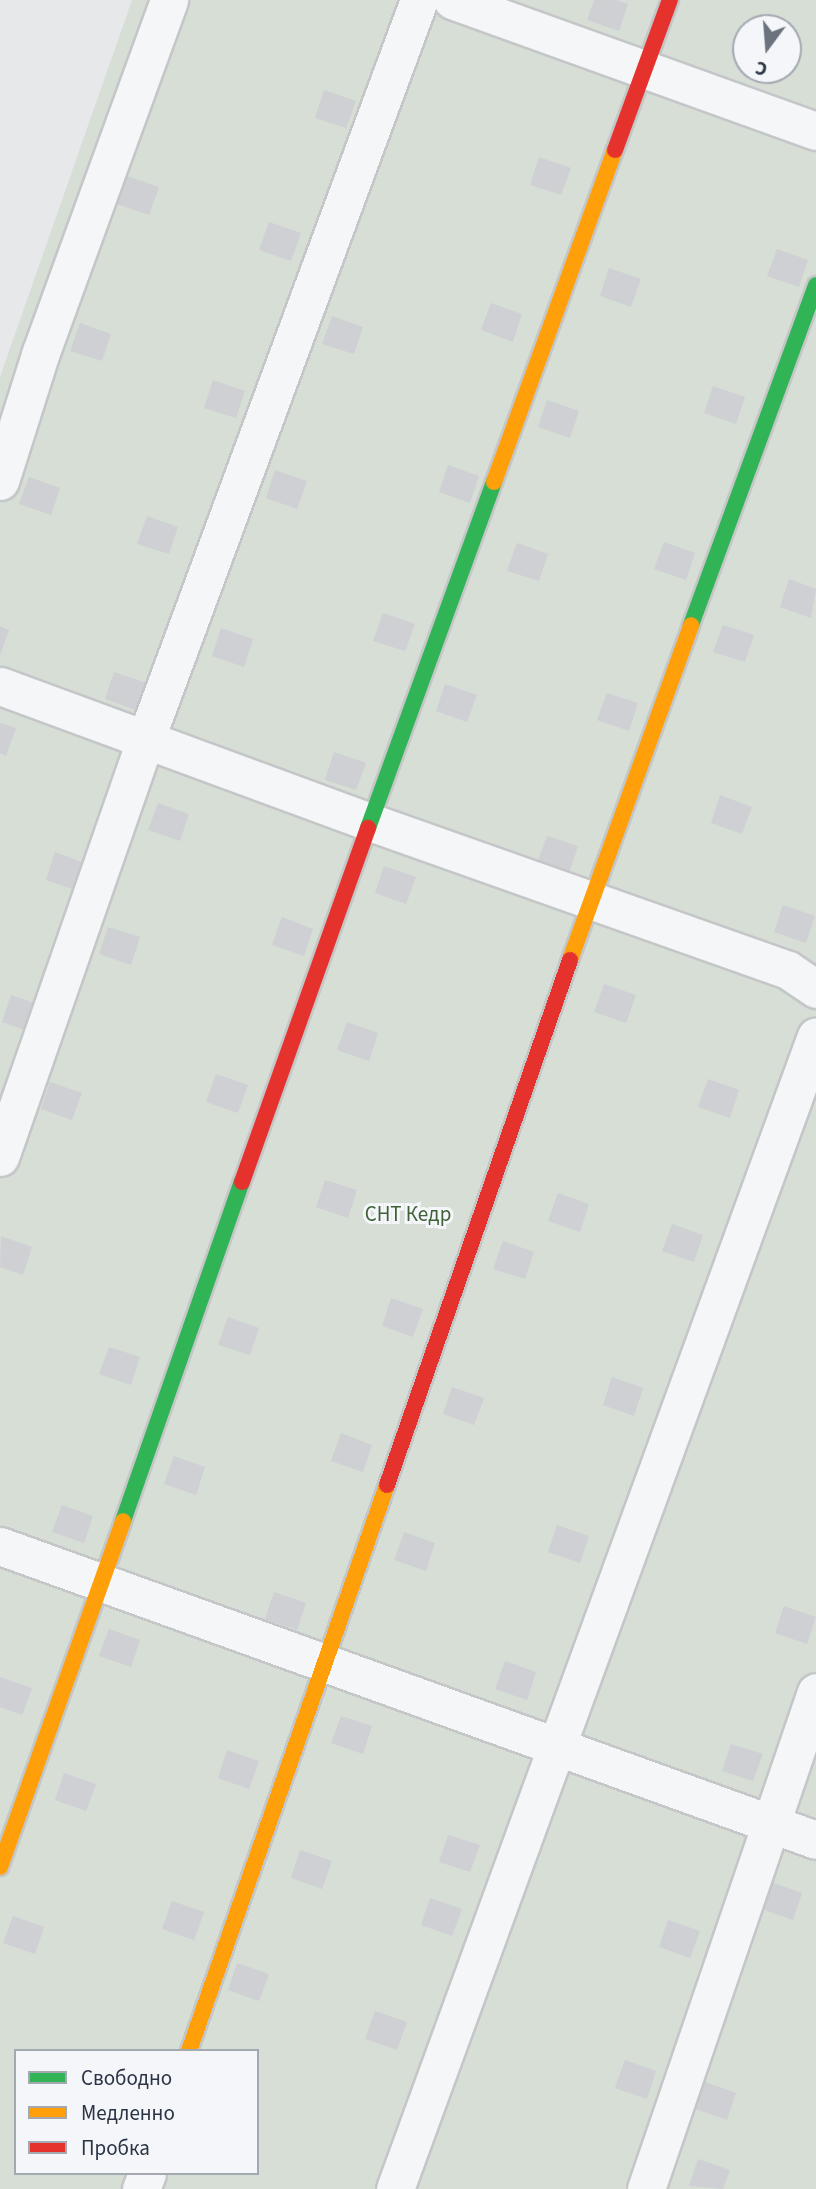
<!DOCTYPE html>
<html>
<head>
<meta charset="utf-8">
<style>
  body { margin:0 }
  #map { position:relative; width:816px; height:2189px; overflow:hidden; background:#e6e8ea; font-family:"Source Sans 3",sans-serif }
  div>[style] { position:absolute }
  .green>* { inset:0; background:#d6ded6 }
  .building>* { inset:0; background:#ced0d3 }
  .roads { filter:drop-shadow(2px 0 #c4c6c8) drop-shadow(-2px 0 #c4c6c8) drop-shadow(0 2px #c4c6c8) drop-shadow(0 -2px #c4c6c8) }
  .street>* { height:37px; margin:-18.5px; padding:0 18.5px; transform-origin:18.5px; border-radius:18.5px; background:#f5f6f7 }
  .fast>* { height:16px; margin:-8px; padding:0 8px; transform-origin:8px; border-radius:8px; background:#30b455 }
  .slow>* { height:16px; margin:-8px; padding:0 8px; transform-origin:8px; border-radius:8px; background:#ff9f0a }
  .jam>* { height:16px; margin:-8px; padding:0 8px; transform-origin:8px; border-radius:8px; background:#e5322d }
  span { translate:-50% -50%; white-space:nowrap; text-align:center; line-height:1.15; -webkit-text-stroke:6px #f4f6f9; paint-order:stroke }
  .park-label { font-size:21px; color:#3f6138 }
  .legend { position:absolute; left:14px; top:2049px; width:245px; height:126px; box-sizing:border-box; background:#f4f6f9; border:2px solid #a4a8b1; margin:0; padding:9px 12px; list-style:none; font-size:21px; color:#2b3445 }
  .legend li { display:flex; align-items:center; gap:14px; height:35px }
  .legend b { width:35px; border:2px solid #a4a8b1 }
  .north { position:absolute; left:732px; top:14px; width:70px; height:70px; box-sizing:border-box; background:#f4f6f9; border:2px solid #a4a8b1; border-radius:50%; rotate:196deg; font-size:19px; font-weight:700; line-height:28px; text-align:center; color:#2b3445 }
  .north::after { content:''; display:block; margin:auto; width:24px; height:32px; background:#6c737f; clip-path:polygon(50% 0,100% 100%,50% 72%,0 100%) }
</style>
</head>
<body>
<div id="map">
  <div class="green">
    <i style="clip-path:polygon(evenodd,132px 0,816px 0,816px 2189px,0 2189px,0 377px,132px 0,746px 28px,788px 28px,788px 70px,746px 70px,746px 28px,132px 0,16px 2051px,257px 2051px,257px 2173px,16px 2173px,16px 2051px)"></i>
  </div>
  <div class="building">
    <i style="clip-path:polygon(594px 0,617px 0,628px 4px,619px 31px,587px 20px)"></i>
    <i style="clip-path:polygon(324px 90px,356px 101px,346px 128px,315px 118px)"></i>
    <i style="clip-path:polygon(539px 157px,571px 168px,561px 195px,530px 185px)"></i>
    <i style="clip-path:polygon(127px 176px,159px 187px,149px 215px,117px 204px)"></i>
    <i style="clip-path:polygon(269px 222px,301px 233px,291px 261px,259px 250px)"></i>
    <i style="clip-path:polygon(777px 249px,808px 260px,799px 287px,767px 276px)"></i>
    <i style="clip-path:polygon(609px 268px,641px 279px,631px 307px,600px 296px)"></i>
    <i style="clip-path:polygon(491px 303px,522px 314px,513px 342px,481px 330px)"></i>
    <i style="clip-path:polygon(332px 316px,363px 327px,354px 354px,322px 344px)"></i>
    <i style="clip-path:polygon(80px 323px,111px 334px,102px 361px,70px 351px)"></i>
    <i style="clip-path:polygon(213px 380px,245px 391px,236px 418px,204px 408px)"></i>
    <i style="clip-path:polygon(713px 386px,745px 397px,736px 424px,704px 413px)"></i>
    <i style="clip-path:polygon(547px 400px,579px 411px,570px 438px,538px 427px)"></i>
    <i style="clip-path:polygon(448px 465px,479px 476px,470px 503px,439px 492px)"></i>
    <i style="clip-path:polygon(275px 470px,307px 481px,297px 509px,266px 498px)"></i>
    <i style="clip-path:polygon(29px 477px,60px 488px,51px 515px,19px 504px)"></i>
    <i style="clip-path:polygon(147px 516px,178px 527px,169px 554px,137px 544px)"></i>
    <i style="clip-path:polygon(664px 542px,695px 553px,686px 580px,654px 569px)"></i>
    <i style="clip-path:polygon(517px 543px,548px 554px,539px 581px,507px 571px)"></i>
    <i style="clip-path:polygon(789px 579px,816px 589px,811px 618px,780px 607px)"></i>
    <i style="clip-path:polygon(383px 613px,415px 624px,405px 651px,373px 641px)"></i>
    <i style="clip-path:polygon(723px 625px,754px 635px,745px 662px,713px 652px)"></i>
    <i style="clip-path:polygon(0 626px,9px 630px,0 655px)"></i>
    <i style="clip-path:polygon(221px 628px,253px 639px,244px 667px,212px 656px)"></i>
    <i style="clip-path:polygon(114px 672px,146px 683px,136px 710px,105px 699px)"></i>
    <i style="clip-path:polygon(445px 684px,477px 695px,467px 722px,436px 711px)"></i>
    <i style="clip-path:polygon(607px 693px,638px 703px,629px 731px,597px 720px)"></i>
    <i style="clip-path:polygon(0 723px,16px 728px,6px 756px,0 753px)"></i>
    <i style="clip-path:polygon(334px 752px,366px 763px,356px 790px,325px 780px)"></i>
    <i style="clip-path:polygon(720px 795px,752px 807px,742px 834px,711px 823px)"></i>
    <i style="clip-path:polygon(158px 803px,189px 814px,180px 841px,148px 830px)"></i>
    <i style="clip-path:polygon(547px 836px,578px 846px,569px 873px,537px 863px)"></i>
    <i style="clip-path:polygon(55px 852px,87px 864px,78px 891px,46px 880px)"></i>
    <i style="clip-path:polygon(384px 866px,416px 877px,406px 904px,375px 893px)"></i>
    <i style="clip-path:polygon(783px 905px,815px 916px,806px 943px,774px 932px)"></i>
    <i style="clip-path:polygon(282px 917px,313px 929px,304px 956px,272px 945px)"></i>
    <i style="clip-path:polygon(108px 927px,140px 937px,131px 965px,99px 954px)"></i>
    <i style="clip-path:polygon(604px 984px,636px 995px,626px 1023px,594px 1012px)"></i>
    <i style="clip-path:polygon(11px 995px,43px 1006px,33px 1033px,2px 1022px)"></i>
    <i style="clip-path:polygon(347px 1022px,378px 1033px,369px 1061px,337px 1050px)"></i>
    <i style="clip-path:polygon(216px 1074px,248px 1085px,238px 1113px,206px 1102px)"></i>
    <i style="clip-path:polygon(708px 1079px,739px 1090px,730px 1118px,698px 1107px)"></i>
    <i style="clip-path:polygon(50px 1082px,82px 1093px,72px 1120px,41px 1109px)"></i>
    <i style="clip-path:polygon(325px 1180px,357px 1190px,348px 1218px,316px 1207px)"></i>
    <i style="clip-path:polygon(558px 1193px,589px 1204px,580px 1232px,548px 1221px)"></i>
    <i style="clip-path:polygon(672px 1224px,703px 1235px,694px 1262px,662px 1251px)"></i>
    <i style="clip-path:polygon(1px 1236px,32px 1247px,23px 1275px,0 1267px)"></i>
    <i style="clip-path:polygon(503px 1241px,534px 1252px,525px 1279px,493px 1269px)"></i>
    <i style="clip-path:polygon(391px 1298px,423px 1309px,413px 1337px,382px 1326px)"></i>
    <i style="clip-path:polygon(228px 1317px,259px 1328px,250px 1355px,218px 1345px)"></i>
    <i style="clip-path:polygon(109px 1347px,140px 1357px,131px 1385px,99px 1374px)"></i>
    <i style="clip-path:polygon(612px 1377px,643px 1388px,634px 1416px,603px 1405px)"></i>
    <i style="clip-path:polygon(452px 1387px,484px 1398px,474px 1425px,443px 1414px)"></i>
    <i style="clip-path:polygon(341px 1433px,372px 1445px,363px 1472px,331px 1461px)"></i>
    <i style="clip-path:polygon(174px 1456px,205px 1467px,196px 1495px,164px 1484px)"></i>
    <i style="clip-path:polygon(62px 1505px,93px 1516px,84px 1543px,52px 1532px)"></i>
    <i style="clip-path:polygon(557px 1525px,589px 1536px,580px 1563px,548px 1552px)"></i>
    <i style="clip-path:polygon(404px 1532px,435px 1543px,426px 1571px,394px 1560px)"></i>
    <i style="clip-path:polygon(274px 1592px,306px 1603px,297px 1630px,265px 1619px)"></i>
    <i style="clip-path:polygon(784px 1606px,816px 1617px,807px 1644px,775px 1633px)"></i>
    <i style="clip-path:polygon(109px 1629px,140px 1640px,131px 1667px,99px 1656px)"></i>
    <i style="clip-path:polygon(505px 1661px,536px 1672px,527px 1700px,495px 1689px)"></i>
    <i style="clip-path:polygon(0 1677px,32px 1688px,22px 1715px,0 1707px)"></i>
    <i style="clip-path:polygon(341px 1716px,372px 1726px,363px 1754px,331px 1743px)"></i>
    <i style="clip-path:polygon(731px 1744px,763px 1754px,753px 1781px,722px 1771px)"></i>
    <i style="clip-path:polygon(227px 1750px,259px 1761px,249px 1789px,218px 1778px)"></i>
    <i style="clip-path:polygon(64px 1773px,96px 1784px,86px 1811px,55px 1800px)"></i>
    <i style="clip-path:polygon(448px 1835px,480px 1845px,470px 1872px,439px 1862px)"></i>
    <i style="clip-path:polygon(300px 1850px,332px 1861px,322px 1889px,291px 1878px)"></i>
    <i style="clip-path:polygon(771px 1882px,802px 1893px,793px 1920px,761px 1909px)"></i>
    <i style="clip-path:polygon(430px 1898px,462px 1909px,452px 1936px,421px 1925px)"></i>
    <i style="clip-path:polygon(172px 1901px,204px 1912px,194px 1940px,162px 1929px)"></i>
    <i style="clip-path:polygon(13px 1916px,44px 1927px,35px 1954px,3px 1943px)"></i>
    <i style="clip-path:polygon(668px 1920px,700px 1931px,690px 1958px,659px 1947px)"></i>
    <i style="clip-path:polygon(237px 1963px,269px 1974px,259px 2001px,228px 1990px)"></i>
    <i style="clip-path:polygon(375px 2011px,407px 2022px,397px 2050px,365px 2039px)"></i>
    <i style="clip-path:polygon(625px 2060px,656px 2071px,647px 2099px,615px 2088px)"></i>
    <i style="clip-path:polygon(705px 2082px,736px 2093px,727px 2120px,695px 2109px)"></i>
    <i style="clip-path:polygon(698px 2159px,730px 2170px,723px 2189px,689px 2186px)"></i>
  </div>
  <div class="roads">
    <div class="street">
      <i style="left:452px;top:0;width:387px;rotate:19.8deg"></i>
      <i style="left:0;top:481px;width:135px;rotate:-72.4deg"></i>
      <i style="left:41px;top:352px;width:375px;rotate:-70deg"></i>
      <i style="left:0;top:686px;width:394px;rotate:20.2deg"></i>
      <i style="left:370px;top:822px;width:443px;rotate:19.5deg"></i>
      <i style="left:788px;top:970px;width:34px;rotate:34deg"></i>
      <i style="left:0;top:1157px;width:441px;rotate:-70.8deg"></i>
      <i style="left:145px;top:741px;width:790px;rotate:-69.71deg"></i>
      <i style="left:0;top:1546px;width:867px;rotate:19.81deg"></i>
      <i style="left:141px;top:2189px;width:17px;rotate:-69deg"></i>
      <i style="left:395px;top:2189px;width:1227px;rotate:-69.94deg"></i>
      <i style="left:646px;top:2189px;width:525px;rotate:-71.12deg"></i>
    </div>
    <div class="fast">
      <i style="left:691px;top:625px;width:362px;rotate:-69.8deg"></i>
      <i style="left:368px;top:828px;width:368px;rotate:-70deg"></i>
      <i style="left:123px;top:1521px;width:359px;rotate:-70.7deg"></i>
    </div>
    <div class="slow">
      <i style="left:494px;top:482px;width:353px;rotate:-70deg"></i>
      <i style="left:570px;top:960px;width:356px;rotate:-70.1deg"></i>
      <i style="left:0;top:1867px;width:367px;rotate:-70.4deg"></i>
      <i style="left:189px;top:2051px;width:600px;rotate:-70.72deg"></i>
    </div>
    <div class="jam">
      <i style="left:615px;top:150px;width:160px;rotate:-69.9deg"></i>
      <i style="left:242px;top:1182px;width:376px;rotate:-70.4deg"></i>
      <i style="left:387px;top:1485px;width:556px;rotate:-70.78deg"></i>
    </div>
  </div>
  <div class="park-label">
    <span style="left:408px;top:1214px">СНТ Кедр</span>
  </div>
  <ul class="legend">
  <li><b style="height:9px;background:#30b455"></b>Свободно</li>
  <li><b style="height:9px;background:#ff9f0a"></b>Медленно</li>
  <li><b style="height:9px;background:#e5322d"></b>Пробка</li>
  </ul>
  <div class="north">С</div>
</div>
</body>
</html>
